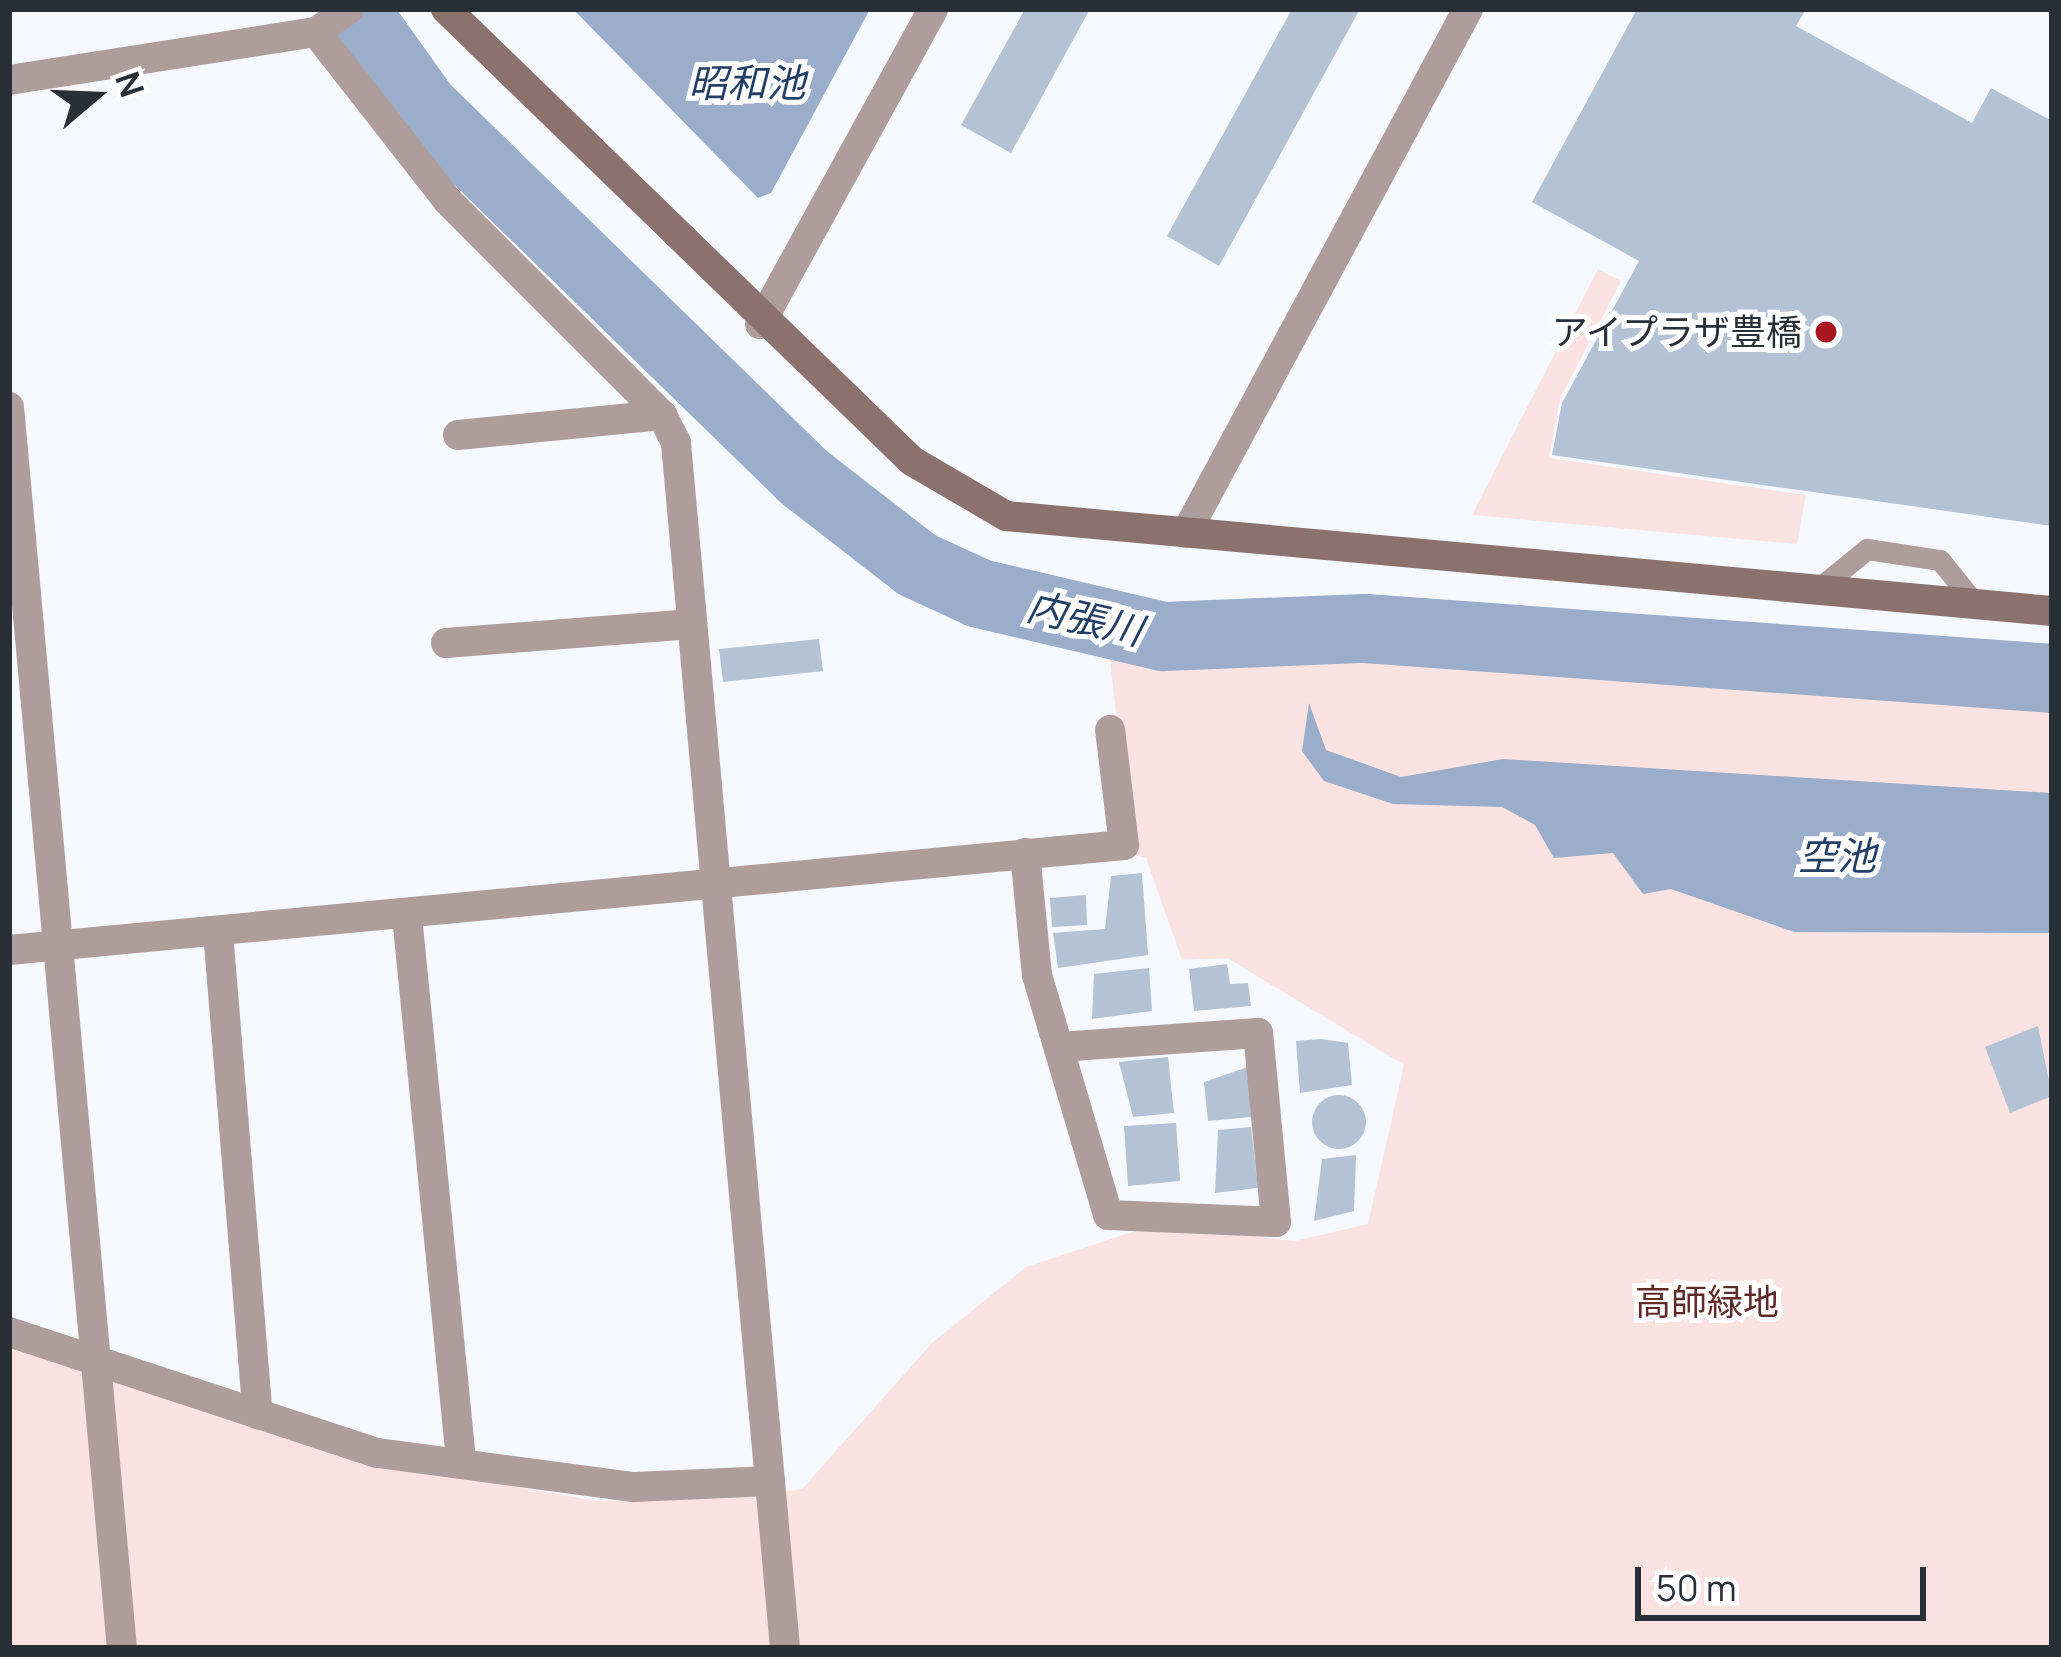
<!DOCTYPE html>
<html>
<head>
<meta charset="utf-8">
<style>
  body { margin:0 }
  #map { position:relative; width:2061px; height:1657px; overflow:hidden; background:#f5f8fd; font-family:Manrope,"Noto Sans JP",sans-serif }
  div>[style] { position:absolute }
  .green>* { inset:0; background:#fae2e0 }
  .water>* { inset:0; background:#9aaecc }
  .river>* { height:69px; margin:-34.5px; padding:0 34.5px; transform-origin:34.5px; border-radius:34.5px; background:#9aaecc }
  .building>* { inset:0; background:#b4c2d6 }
  .round { border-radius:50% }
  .lane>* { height:21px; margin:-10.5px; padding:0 10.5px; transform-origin:10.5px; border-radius:10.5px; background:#af9d9b }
  .street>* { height:30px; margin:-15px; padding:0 15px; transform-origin:15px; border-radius:15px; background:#af9d9b }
  .secondary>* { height:30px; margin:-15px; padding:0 15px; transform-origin:15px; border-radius:15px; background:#8c726f }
  .dots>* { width:33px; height:33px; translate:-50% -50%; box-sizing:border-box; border:6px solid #fff; border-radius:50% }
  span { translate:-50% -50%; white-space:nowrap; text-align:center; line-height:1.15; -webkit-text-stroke:10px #fff; paint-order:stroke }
  .poi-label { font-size:36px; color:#292f37 }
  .right { translate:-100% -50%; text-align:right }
  .park-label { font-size:36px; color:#602a27 }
  .water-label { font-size:39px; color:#223f67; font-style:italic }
  .frame { position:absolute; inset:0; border:12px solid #292f37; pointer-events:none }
  .north { position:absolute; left:36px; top:36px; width:120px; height:120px; -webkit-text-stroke:9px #fff; paint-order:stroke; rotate:71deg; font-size:33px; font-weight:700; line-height:48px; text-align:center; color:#292f37 }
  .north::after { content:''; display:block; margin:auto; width:42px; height:54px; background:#292f37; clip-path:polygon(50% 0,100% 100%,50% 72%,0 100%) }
  .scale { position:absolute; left:1635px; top:1567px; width:291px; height:54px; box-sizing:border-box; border:6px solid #292f37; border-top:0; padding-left:15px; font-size:36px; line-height:42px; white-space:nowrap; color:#292f37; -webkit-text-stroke:9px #fff; paint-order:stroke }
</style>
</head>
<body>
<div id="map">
  <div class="green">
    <i style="clip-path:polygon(1598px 269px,1621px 281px,1560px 399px,1549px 458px,1806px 495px,1797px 544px,1472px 515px)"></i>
    <i style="clip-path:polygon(1389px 600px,2052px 661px,2052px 1648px,9px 1648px,9px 1347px,371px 1461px,597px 1501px,754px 1496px,802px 1489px,932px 1343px,1026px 1267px,1153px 1225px,1295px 1241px,1368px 1224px,1404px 1065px,1227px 958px,1182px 960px,1146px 858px,1132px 854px,1110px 660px,1383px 645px)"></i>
  </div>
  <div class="water">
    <i style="clip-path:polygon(573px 9px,870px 9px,771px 193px,758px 198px)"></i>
    <i style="clip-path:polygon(1309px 703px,1326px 750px,1401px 777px,1503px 759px,2052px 793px,2052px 933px,1794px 932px,1671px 889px,1643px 894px,1613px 853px,1554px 858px,1535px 825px,1502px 807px,1393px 804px,1324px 781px,1302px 751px)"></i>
  </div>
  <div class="river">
    <i style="left:354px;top:9px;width:120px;rotate:54.5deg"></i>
    <i style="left:424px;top:107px;width:530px;rotate:44.24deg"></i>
    <i style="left:804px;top:477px;width:142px;rotate:37.8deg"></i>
    <i style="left:916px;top:564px;width:69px;rotate:24.7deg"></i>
    <i style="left:979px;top:593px;width:189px;rotate:13.2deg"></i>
    <i style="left:1163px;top:636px;width:202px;rotate:-2.3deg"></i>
    <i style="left:1365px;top:628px;width:689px;rotate:4.16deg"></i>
  </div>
  <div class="building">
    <i style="clip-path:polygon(1025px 9px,1090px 9px,1011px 153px,961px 125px)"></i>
    <i style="clip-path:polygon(1292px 9px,1360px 9px,1219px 266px,1167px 236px)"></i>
    <i style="clip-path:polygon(1637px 9px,1806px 9px,1796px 26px,1972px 123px,1991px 88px,2052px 121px,2052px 526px,1552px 455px,1562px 403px,1639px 261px,1532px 202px)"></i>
    <i style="clip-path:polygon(819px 639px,823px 671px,723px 682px,719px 649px)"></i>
    <i style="clip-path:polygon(1142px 873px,1148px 955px,1058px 968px,1053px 933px,1105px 929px,1111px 876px)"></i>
    <i style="clip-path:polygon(1086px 895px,1087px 925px,1052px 927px,1050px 898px)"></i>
    <i style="clip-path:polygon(1227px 964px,1230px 984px,1248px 983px,1251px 1006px,1194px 1011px,1189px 969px)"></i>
    <i style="clip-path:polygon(1149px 968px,1152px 1011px,1092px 1019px,1094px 974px)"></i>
    <i style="clip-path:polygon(2038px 1026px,2052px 1096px,2010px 1113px,1985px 1047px)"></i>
    <i style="clip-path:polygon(1321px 1039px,1348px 1043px,1352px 1085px,1300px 1093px,1296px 1041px)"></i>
    <i style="clip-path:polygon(1168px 1057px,1174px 1113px,1133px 1117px,1119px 1062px)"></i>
    <i style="clip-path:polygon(1248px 1067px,1251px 1117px,1208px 1121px,1204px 1082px)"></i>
    <i class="round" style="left:1312px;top:1095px;width:54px;height:54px"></i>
    <i style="clip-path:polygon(1176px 1123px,1180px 1181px,1128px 1186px,1124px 1126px)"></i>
    <i style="clip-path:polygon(1251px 1127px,1258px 1188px,1215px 1193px,1218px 1130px)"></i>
    <i style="clip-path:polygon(1356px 1155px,1354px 1211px,1314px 1221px,1322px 1159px)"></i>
  </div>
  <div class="lane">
    <i style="left:1813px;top:593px;width:70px;rotate:-39.2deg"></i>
    <i style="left:1867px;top:549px;width:74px;rotate:8.6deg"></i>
    <i style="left:1940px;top:560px;width:59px;rotate:51.2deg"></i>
  </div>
  <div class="street">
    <i style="left:316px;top:32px;width:214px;rotate:52deg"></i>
    <i style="left:448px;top:201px;width:303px;rotate:45deg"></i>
    <i style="left:662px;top:415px;width:31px;rotate:63deg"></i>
    <i style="left:676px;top:443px;width:1210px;rotate:84.83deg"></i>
    <i style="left:9px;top:80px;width:311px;rotate:-8.9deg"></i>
    <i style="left:316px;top:32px;width:40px;rotate:-34.9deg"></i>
    <i style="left:760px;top:324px;width:359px;rotate:-61.2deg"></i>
    <i style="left:9px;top:407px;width:1246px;rotate:84.8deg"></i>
    <i style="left:458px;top:435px;width:205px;rotate:-5.6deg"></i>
    <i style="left:1186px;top:533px;width:595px;rotate:-61.71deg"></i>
    <i style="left:446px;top:643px;width:247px;rotate:-4.4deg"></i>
    <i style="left:1025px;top:853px;width:123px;rotate:84.4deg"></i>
    <i style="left:1037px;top:975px;width:250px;rotate:73.5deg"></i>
    <i style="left:1108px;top:1215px;width:168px;rotate:2.4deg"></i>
    <i style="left:1276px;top:1222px;width:190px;rotate:-95.4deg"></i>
    <i style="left:1258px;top:1033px;width:200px;rotate:176deg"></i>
    <i style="left:407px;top:916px;width:547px;rotate:84.33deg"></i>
    <i style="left:218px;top:932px;width:484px;rotate:85.3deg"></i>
    <i style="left:9px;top:950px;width:1120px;rotate:-5.38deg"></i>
    <i style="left:1124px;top:845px;width:116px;rotate:-96.9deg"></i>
    <i style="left:9px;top:1332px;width:388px;rotate:18.2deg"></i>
    <i style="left:378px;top:1453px;width:258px;rotate:7.6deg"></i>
    <i style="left:634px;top:1487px;width:136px;rotate:-2.5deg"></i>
  </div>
  <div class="secondary">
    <i style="left:446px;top:9px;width:649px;rotate:44.13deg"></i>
    <i style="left:912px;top:461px;width:109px;rotate:30.3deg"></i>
    <i style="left:1006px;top:516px;width:1050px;rotate:5.19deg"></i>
  </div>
  <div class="dots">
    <i style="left:1826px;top:332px;background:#aa1620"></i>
  </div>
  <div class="poi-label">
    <span class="right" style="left:1802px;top:332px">アイプラザ豊橋</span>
  </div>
  <div class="park-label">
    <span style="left:1707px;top:1302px">高師緑地</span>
  </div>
  <div class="water-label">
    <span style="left:747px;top:82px">昭和池</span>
    <span style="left:1085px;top:618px;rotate:13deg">内張川</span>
    <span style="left:1837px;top:855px">空池</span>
  </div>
  <div class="frame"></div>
  <div class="north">N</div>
  <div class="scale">50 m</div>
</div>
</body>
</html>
